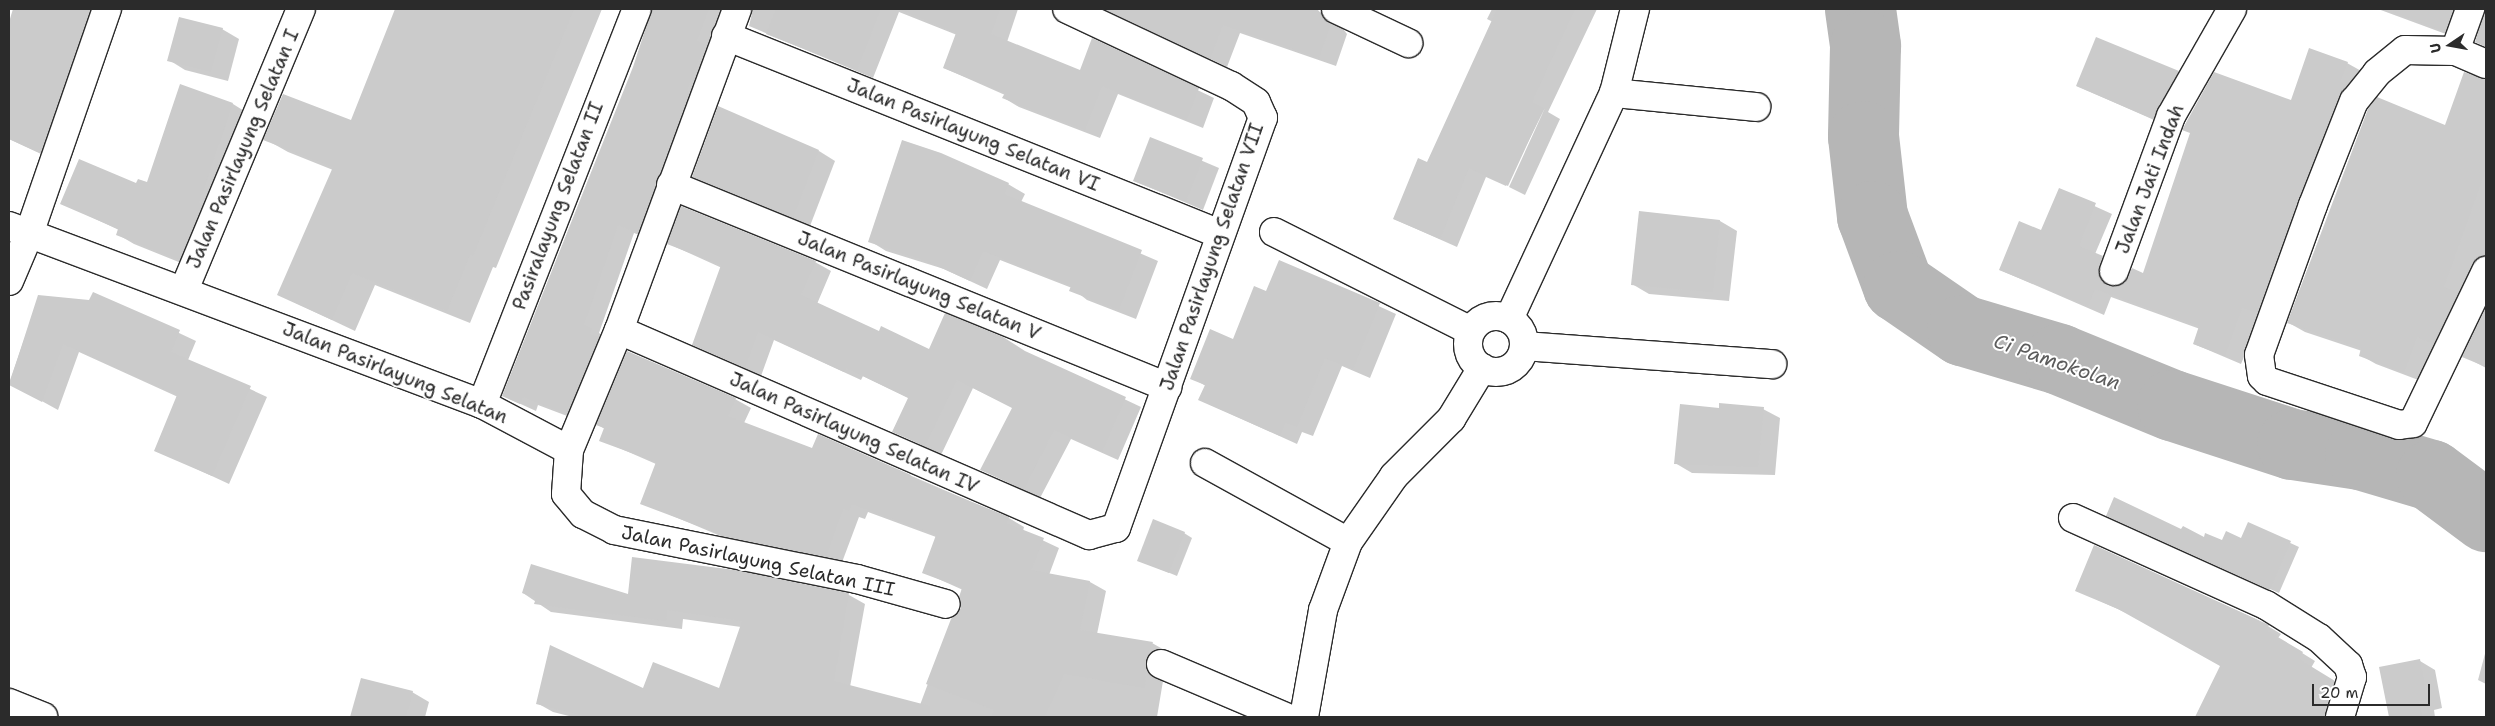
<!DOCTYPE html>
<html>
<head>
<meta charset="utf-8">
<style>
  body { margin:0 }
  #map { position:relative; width:2495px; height:726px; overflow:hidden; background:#fff; font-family:"Shantell Sans",sans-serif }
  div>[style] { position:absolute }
  .shadow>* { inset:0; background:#0003 }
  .river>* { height:71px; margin:-35.5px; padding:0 35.5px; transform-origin:35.5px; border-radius:35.5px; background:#b6b6b6 }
  .building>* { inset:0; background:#cbcbcb }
  .roads { filter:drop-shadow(1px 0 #2b2b2b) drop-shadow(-1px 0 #2b2b2b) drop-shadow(0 1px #2b2b2b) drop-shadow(0 -1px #2b2b2b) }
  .minor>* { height:28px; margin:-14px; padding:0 14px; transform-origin:14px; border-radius:14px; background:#fff }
  .minor>.ring { margin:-14px; padding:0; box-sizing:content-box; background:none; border:28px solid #fff; border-radius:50% }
  .tertiary>* { height:28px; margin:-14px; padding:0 14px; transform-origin:14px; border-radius:14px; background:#fff }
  span { translate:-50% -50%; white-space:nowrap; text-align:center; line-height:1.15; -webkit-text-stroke:4px #fff; paint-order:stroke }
  .street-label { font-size:19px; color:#2b2b2b }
  .water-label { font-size:20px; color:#5c5c5c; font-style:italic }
  .frame { position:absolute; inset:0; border:10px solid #2b2b2b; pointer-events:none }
  .north { position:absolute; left:2425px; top:20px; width:50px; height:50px; -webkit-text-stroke:4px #fff; paint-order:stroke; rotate:258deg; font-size:14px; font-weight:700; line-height:20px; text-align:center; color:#2b2b2b }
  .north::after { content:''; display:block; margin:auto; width:18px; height:22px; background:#2b2b2b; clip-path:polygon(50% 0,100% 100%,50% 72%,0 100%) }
  .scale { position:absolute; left:2312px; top:684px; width:118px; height:22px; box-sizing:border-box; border:2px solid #2b2b2b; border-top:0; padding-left:6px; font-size:15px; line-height:18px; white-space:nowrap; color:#2b2b2b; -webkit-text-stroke:4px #fff; paint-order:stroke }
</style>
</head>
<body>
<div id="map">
  <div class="shadow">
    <i style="clip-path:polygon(14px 9px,110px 9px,56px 161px,9px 139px,9px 27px)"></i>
    <i style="clip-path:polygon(396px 9px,602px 9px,496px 268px,493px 267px,470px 323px,375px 285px,355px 331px,279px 295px,333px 170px,288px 152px,265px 139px,352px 122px)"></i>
    <i style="clip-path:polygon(653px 9px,740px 9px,654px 241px,634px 233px,599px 333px,607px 338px,583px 422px,538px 405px,536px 411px,503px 396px,634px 68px)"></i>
    <i style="clip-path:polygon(753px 9px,1018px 9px,1007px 42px,1080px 72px,1093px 40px,1214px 98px,1203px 128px,1118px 94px,1100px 138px,1019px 107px,1004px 98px,1005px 95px,944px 68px,957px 35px,899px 12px,873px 78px,749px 26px)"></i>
    <i style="clip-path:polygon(1149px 9px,1313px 9px,1337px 21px,1347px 34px,1336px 66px,1240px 33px,1227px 67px,1144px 27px)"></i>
    <i style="clip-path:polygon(1492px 9px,1597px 9px,1548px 112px,1560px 119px,1525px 195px,1509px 187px,1545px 108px,1506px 186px,1486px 177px,1457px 247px,1394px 219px,1428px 164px,1493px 22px,1487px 19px)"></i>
    <i style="clip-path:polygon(2378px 9px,2475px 9px,2462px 40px)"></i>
    <i style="clip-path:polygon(222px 29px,239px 39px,228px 81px,185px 70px,169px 60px)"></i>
    <i style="clip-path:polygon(2347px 63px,2363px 72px,2241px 364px,2194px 344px,2200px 329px,2111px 297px,2104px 315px,2000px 270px,2042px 232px,2059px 190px,2112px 214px,2095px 254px,2119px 266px,2114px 283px,2117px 288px,2144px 274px,2292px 102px)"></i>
    <i style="clip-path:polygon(2178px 72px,2194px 82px,2170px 127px,2077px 86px)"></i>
    <i style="clip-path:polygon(2465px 73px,2486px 80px,2486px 277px,2450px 353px,2434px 345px,2421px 381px,2376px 364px,2360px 355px,2362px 351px,2305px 332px,2289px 323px,2446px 127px)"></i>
    <i style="clip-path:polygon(181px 86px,233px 104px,249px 114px,196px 269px,134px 244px,117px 234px,119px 230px,70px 207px,137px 185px,148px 184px)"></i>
    <i style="clip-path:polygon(1151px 139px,1219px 168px,1203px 210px,1135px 181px)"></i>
    <i style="clip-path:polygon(819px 151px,835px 161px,810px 226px,694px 176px)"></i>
    <i style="clip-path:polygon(1008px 184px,1025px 194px,1021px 202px,1158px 261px,1136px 319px,1087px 300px,1072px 288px,1000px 260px,987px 289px,944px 269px,886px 251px,870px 241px)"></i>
    <i style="clip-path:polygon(1640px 212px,1720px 221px,1737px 231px,1729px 301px,1649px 294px,1632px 284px)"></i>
    <i style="clip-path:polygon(669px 244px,815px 262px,831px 271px,817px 304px,879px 333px,929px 350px,1029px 354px,1141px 407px,1118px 460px,1071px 439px,1040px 498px,982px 470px,1014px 408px,973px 388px,941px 455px,893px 431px,909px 398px,863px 376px,861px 380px,774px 340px,761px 376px,694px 344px,722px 268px)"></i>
    <i style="clip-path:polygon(1280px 261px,1396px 314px,1370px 378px,1342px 366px,1313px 436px,1302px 432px,1297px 444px,1200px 400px,1206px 386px,1192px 378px,1234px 340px,1266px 293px)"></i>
    <i style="clip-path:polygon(94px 293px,196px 341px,188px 360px,267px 397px,229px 484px,156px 450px,178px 397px,79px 352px,58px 410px,9px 383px,39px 297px,90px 302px)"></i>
    <i style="clip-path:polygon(2486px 309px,2486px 368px,2464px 356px)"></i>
    <i style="clip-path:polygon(735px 399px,751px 408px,744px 423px,813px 449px,819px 436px,1009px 518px,1024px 527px,1023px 531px,1059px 548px,1049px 575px,1090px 582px,1106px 591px,1097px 634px,1152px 643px,1168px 652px,1162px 668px,1163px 681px,1157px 717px,573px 717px,553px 712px,537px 703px,644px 690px,720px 689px,741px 627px,683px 619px,682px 629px,551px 612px,523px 593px,629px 596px,735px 572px,849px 595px,865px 604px,850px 687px,920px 705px,952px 619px,962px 609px,963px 590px,923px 572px,936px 537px,868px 512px,865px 519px,859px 517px,841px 565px,742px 545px,642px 503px,656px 464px,601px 440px,605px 429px,598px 425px)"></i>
    <i style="clip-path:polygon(1720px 409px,1763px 409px,1780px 418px,1775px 475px,1692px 473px,1675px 463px)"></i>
    <i style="clip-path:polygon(2116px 520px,2222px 542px,2242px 539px,2249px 524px,2299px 547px,2279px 593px)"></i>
    <i style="clip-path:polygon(1184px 533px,1192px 538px,1177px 576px,1138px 560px)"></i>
    <i style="clip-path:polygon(2095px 546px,2258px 620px,2281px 634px,2278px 638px,2315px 661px,2311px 668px,2347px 690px,2339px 717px,2318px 717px,2298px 705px,2293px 717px,2197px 717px,2222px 666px,2133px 616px,2076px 590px)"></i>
    <i style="clip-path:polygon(2486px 650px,2486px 684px,2478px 680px)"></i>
    <i style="clip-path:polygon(2420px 661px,2435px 670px,2442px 708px,2434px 710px,2435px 717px,2391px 717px,2381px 668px)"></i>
    <i style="clip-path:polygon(362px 679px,412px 692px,429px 702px,425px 717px,352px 717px)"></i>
  </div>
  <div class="river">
    <i style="left:1860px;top:9px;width:37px;rotate:82deg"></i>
    <i style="left:1865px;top:46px;width:90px;rotate:91.3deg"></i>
    <i style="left:1863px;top:136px;width:81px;rotate:83.6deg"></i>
    <i style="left:1872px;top:216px;width:75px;rotate:69.6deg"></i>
    <i style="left:1898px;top:286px;width:78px;rotate:34.5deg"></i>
    <i style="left:1962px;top:330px;width:101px;rotate:16.6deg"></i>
    <i style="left:2059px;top:359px;width:122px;rotate:22.2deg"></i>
    <i style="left:2172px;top:405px;width:126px;rotate:18deg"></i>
    <i style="left:2292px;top:444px;width:69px;rotate:8.4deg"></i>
    <i style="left:2360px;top:454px;width:74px;rotate:16.5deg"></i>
    <i style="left:2431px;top:475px;width:69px;rotate:36.7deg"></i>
  </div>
  <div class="building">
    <i style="clip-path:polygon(13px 9px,91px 9px,40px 153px,9px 139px,9px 22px)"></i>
    <i style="clip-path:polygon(395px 9px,574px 9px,473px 256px,470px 255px,447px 311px,352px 273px,332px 320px,277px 295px,333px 167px,263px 140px,283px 94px,351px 120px)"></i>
    <i style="clip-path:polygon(652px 9px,709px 9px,697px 41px,705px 44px,687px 90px,690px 91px,638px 233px,618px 225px,584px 325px,592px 328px,590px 334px,599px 337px,567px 414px,523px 397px,520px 404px,502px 396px,633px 67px)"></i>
    <i style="clip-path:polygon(776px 9px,881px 9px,857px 70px,766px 34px)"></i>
    <i style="clip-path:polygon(899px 9px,1000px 9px,991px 34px,1080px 70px,1092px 38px,1199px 88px,1187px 120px,1102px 86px,1085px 130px,1002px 98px,1005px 93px,943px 68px,956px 33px)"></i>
    <i style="clip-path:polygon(1103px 9px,1317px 9px,1331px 24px,1319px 58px,1223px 25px,1210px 59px)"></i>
    <i style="clip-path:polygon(1497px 9px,1575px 9px,1532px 102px,1544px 108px,1508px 186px,1469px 168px,1440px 239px,1393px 219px,1418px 158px,1427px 162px)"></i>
    <i style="clip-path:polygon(2393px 9px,2454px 9px,2445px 32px,2393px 12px)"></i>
    <i style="clip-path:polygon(2485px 9px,2486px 9px,2486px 47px,2475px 42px)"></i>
    <i style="clip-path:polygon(179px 17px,223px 28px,211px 72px,167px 61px)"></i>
    <i style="clip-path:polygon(2096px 37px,2179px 71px,2153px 119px,2076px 86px)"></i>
    <i style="clip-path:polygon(2309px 48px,2348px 62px,2340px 82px,2347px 85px,2339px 95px,2298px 199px,2257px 313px,2242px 308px,2225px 356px,2193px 344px,2199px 326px,2095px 289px,2088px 306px,1999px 270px,2019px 221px,2041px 230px,2059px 188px,2096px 203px,2079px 246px,2103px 256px,2099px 273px,2102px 281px,2117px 286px,2124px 283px,2132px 268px,2143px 273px,2190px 133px,2182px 130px,2214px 72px,2291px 100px)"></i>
    <i style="clip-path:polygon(2464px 72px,2486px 79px,2486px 169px,2444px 287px,2458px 293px,2434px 344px,2417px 337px,2404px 373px,2359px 356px,2361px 348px,2287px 323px,2368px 109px,2377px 97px,2445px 125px)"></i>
    <i style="clip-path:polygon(180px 84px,233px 103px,199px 203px,202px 205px,180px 260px,116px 235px,118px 229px,60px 204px,79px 159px,136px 183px,138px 179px,147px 182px)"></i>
    <i style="clip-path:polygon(718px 106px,819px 150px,793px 218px,692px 177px)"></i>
    <i style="clip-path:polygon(1150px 137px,1203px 158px,1186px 202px,1133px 181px)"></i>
    <i style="clip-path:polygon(902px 140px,941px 153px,1009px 183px,1004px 194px,1142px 250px,1119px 310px,1069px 291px,1071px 286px,983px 251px,970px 281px,926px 261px,868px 242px)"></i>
    <i style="clip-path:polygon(681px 206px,816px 261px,801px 295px,879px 331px,881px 326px,929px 349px,945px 313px,1003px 337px,1025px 351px,1126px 397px,1102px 452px,1054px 430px,1024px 489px,980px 470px,1012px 408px,957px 380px,925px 446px,892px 432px,908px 398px,846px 368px,844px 372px,758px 332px,745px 368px,692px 345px,721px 265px,667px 244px)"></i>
    <i style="clip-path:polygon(1639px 211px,1720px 220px,1713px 292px,1631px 285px)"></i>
    <i style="clip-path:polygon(1279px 260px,1380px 303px,1353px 369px,1325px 358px,1297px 427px,1285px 423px,1280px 436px,1198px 400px,1205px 385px,1190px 379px,1210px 329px,1233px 339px,1254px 286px,1266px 291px)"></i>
    <i style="clip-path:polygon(93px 292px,180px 330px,171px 352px,251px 386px,212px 476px,154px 451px,177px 395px,63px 344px,42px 402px,9px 385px,38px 295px,89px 300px)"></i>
    <i style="clip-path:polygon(2486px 307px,2486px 367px,2462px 357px)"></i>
    <i style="clip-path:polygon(627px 351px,736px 398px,728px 416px,812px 448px,818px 434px,911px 475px,910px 477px,1009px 517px,1006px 523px,1044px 538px,1031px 570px,1090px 581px,1080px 630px,1153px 642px,1146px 658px,1145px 688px,1064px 674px,1045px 717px,991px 717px,994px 710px,926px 684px,951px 619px,961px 608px,959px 597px,962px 588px,922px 573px,936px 535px,852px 504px,849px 511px,843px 509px,826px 557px,725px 536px,640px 504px,656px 462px,599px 441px,604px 428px,596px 425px)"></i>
    <i style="clip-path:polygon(1719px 403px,1764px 407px,1758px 467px,1674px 464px,1680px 404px,1719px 408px)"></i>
    <i style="clip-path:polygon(2114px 497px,2181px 529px,2183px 526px,2204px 537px,2205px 533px,2222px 540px,2226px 531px,2241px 538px,2248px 522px,2291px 541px,2270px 590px,2106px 516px)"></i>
    <i style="clip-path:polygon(1153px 519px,1185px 532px,1169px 573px,1137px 561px)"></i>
    <i style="clip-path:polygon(2094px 545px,2269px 625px,2266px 630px,2303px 652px,2299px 659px,2335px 681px,2325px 717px,2195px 717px,2220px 666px,2118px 609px,2075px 591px)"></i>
    <i style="clip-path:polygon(632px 557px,735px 570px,849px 593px,834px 681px,930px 706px,929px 717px,589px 717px,536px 704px,550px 645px,643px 688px,653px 662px,719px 688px,742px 621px,667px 610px,666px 621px,534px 604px,536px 598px,522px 593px,531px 564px,628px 594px)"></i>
    <i style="clip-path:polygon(2420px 659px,2427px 700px,2419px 701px,2422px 717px,2389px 717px,2379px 667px)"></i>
    <i style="clip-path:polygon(361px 678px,413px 691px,406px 717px,350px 717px)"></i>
  </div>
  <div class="roads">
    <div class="minor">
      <i style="left:1336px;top:9px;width:80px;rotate:25.3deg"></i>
      <i style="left:726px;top:36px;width:532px;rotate:21.84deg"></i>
      <i style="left:2455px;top:51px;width:45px;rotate:-70.3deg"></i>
      <i style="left:2486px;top:64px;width:34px;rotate:-157deg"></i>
      <i style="left:2455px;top:51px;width:50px;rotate:-178.9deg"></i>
      <i style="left:2405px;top:50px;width:36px;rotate:141deg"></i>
      <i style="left:2377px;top:73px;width:36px;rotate:129deg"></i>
      <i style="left:2354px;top:101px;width:112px;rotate:111.5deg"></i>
      <i style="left:2313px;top:205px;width:159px;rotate:109.8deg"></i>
      <i style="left:2259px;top:355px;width:21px;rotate:82deg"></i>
      <i style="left:2262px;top:376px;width:7px;rotate:45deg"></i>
      <i style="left:2267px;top:381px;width:139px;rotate:18.4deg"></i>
      <i style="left:2399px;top:425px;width:14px;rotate:-8deg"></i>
      <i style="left:2413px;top:423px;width:169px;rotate:-64.3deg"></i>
      <i style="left:1614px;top:93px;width:143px;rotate:5.6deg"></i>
      <i style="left:671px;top:185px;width:536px;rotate:22.16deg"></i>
      <i style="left:9px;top:226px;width:505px;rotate:20.62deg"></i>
      <i style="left:482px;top:404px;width:98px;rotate:27.9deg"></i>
      <i style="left:569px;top:450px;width:130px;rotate:-67.4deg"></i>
      <i style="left:619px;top:330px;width:342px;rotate:-69.8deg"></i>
      <i style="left:1274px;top:232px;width:220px;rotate:26.7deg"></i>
      <i style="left:2114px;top:271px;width:165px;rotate:-69.8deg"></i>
      <i style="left:2171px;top:116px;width:123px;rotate:-60.3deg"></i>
      <i style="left:9px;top:281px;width:51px;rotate:-66.9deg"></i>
      <i style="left:29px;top:234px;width:238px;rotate:-70.9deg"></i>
      <i style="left:184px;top:290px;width:304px;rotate:-67.4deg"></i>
      <i class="ring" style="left:1468px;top:316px;width:28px;height:28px"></i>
      <i style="left:1509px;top:319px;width:249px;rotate:-65.1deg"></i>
      <i style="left:1614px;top:93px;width:87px;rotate:-76deg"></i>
      <i style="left:619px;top:330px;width:513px;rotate:23.57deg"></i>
      <i style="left:1089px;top:535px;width:28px;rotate:-15deg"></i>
      <i style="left:1116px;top:528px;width:436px;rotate:-70.3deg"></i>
      <i style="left:1263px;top:118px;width:17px;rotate:-114deg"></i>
      <i style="left:1256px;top:102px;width:30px;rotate:-147deg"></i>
      <i style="left:1231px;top:86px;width:181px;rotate:-154.8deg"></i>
      <i style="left:1524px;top:346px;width:249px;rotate:4.2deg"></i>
      <i style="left:482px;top:404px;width:424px;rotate:-68.6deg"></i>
      <i style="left:569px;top:450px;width:44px;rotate:93.9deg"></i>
      <i style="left:566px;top:494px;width:26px;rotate:50deg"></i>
      <i style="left:583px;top:514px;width:35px;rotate:27deg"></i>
      <i style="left:614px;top:530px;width:248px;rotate:11.4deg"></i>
      <i style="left:857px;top:579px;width:92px;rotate:15.7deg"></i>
      <i style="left:1205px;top:463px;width:163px;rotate:28.9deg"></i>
      <i style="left:2073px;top:518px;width:212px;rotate:24.3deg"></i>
      <i style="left:2266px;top:605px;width:62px;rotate:31.9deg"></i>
      <i style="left:2319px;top:638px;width:40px;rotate:43deg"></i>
      <i style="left:2348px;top:665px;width:13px;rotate:72deg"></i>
      <i style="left:2352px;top:677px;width:42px;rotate:106.7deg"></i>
      <i style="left:1161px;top:664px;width:135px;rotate:23.1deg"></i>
      <i style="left:1304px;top:717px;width:109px;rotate:-79.9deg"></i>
      <i style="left:1323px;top:610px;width:72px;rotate:-69.8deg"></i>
      <i style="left:1348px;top:542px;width:80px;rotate:-55.1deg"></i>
      <i style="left:1394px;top:476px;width:81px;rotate:-45deg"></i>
      <i style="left:1451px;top:419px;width:60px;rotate:-58.7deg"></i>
    </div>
    <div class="tertiary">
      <i style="left:9px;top:703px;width:37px;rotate:22deg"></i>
    </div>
  </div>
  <div class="street-label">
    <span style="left:973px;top:135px;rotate:22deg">Jalan Pasirlayung Selatan VI</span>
    <span style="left:243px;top:149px;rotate:-67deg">Jalan Pasirlayung Selatan I</span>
    <span style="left:2150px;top:179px;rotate:-69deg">Jalan Jati Indah</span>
    <span style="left:558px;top:206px;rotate:-69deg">Pasiralayung Selatan II</span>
    <span style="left:1212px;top:257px;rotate:-71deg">Jalan Pasirlayung Selatan VII</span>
    <span style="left:919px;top:286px;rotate:22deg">Jalan Pasirlayung Selatan V</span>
    <span style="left:395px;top:373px;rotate:22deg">Jalan Pasirlayung Selatan</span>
    <span style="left:854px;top:433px;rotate:24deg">Jalan Pasirlayung Selatan IV</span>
    <span style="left:758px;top:561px;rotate:12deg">Jalan Pasirlayung Selatan III</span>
  </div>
  <div class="water-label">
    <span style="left:2057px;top:362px;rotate:19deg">Ci Pamokolan</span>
  </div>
  <div class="frame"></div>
  <div class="north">U</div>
  <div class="scale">20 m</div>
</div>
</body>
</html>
